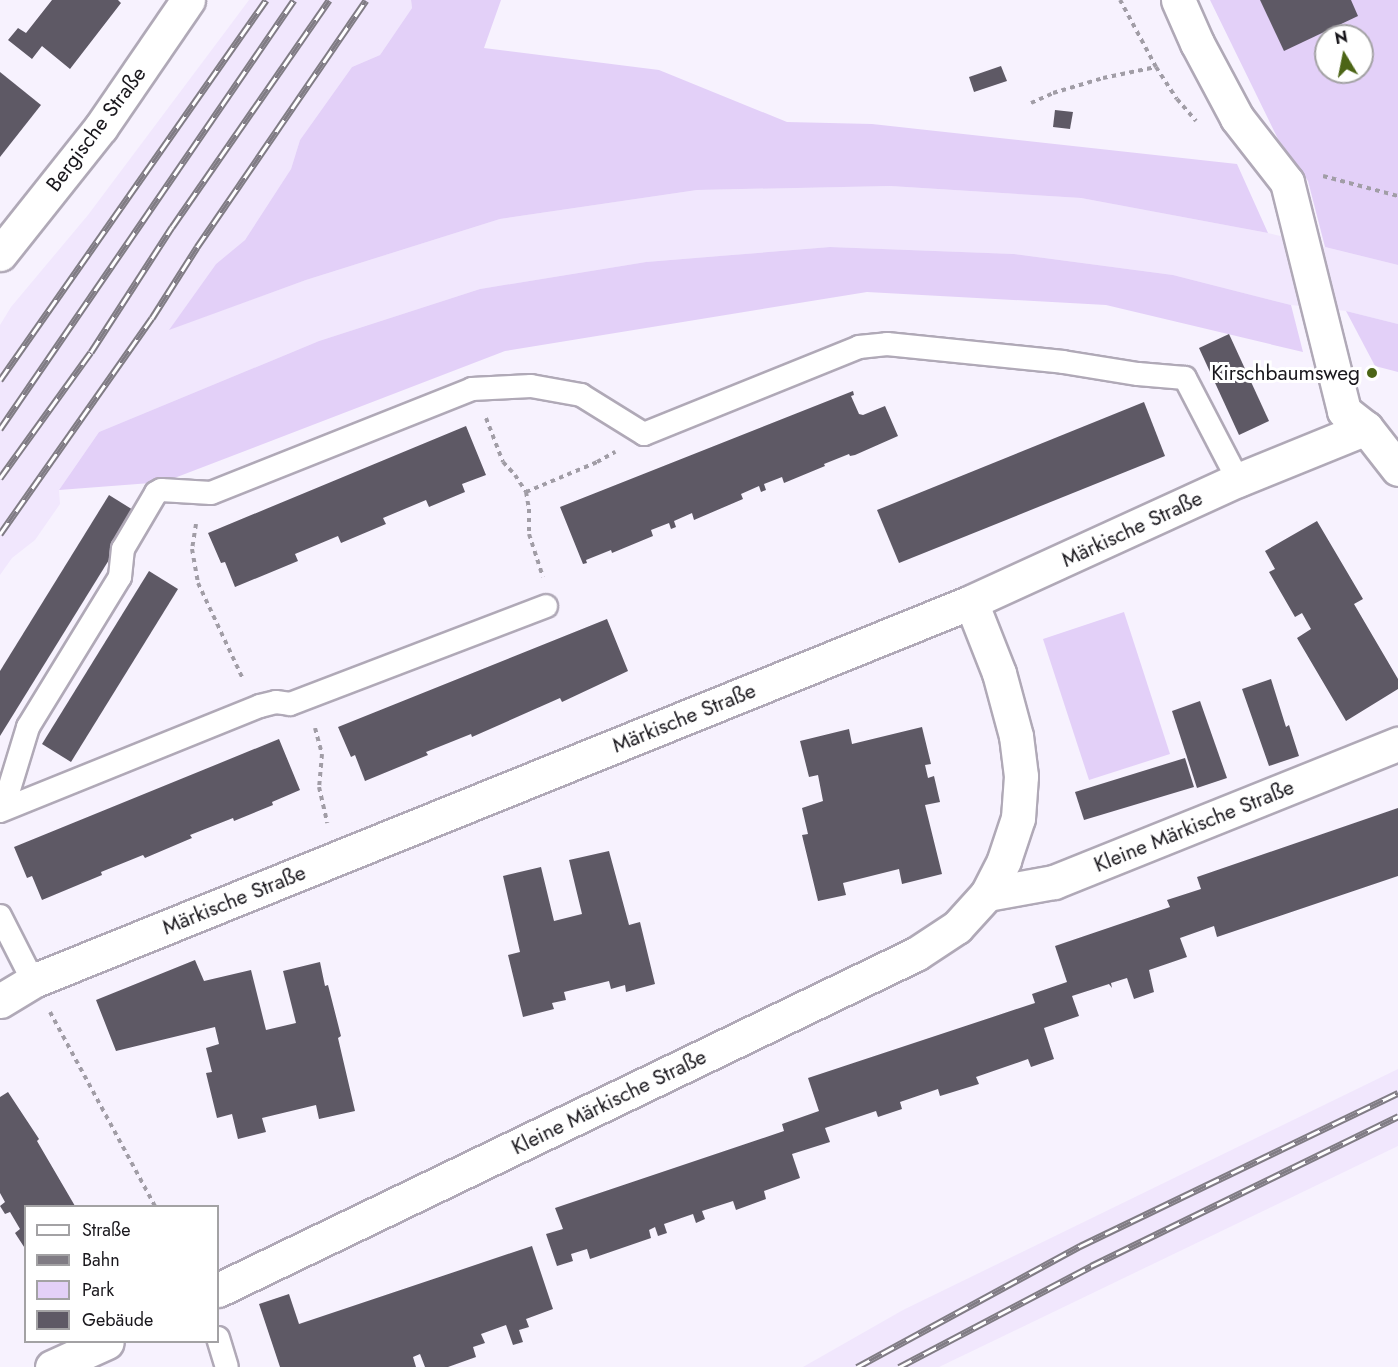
<!DOCTYPE html>
<html>
<head>
<meta charset="utf-8">
<style>
  body { margin:0 }
  #map { position:relative; width:1398px; height:1367px; overflow:hidden; background:#f7f2fe; font-family:Jost,sans-serif }
  div>[style] { position:absolute }
  .built>* { inset:0; background:#f1e7fd }
  .green>* { inset:0; background:#e3d0f8 }
  .building>* { inset:0; background:#5e5965 }
  .path>* { height:4px; margin-top:-2px; transform-origin:0; background:repeating-linear-gradient(90deg,#a19da6 0 4.5px,transparent 0 9px) }
  .roads { filter:drop-shadow(2px 0 #b0a9b7) drop-shadow(-2px 0 #b0a9b7) drop-shadow(0 2px #b0a9b7) drop-shadow(0 -2px #b0a9b7) }
  .lane>* { height:22px; margin:-11px; padding:0 11px; transform-origin:11px; border-radius:11px; background:#fff }
  .street>* { height:33px; margin:-16.5px; padding:0 16.5px; transform-origin:16.5px; border-radius:16.5px; background:#fff }
  .rail>* { height:7px; margin-top:-3.5px; transform-origin:0; background:repeating-linear-gradient(90deg,#fff 0 14px,#807c84 0 28px); box-sizing:border-box; border-block:2px solid #807c84 }
  .dots>* { width:16px; height:16px; translate:-50% -50%; box-sizing:border-box; border:3px solid #fff; border-radius:50% }
  span { translate:-50% -50%; white-space:nowrap; text-align:center; line-height:1.15; -webkit-text-stroke:6px #fff; paint-order:stroke }
  .street-label { font-size:21px; color:#19171c }
  .poi-label { font-size:21px; color:#19171c }
  .right { translate:-100% -50%; text-align:right }
  .legend { position:absolute; left:24px; top:1205px; width:195px; height:138px; box-sizing:border-box; background:#fff; border:2px solid #a3a2a4; margin:0; padding:8px 10px; list-style:none; font-size:18px; color:#19171c }
  .legend li { display:flex; align-items:center; gap:12px; height:30px }
  .legend b { width:30px; border:2px solid #a3a2a4 }
  .north { position:absolute; left:1314px; top:24px; width:60px; height:60px; box-sizing:border-box; background:#fff; border:2px solid #a3a2a4; border-radius:50%; rotate:350deg; font-size:16px; font-weight:700; line-height:24px; text-align:center; color:#19171c }
  .north::after { content:''; display:block; margin:auto; width:21px; height:27px; background:#4c6516; clip-path:polygon(50% 0,100% 100%,50% 72%,0 100%) }
</style>
</head>
<body>
<div id="map">
  <div class="built">
    <i style="clip-path:polygon(249px 0,411px 0,412px 8px,380px 55px,352px 67px,300px 140px,291px 169px,245px 240px,216px 264px,170px 329px,306px 280px,500px 219px,697px 190px,890px 186px,1081px 198px,1268px 233px,1398px 265px,1398px 324px,1346px 311px,1291px 305px,1173px 275px,1014px 254px,830px 247px,646px 262px,480px 289px,319px 341px,99px 432px,59px 490px,60px 504px,35px 540px,12px 558px,0 575px,0 325px,11px 307px,88px 215px)"></i>
    <i style="clip-path:polygon(1398px 1069px,1398px 1146px,939px 1367px,803px 1367px,903px 1310px)"></i>
  </div>
  <div class="green">
    <i style="clip-path:polygon(411px 0,501px 0,484px 48px,659px 70px,787px 122px,872px 124px,1237px 164px,1268px 233px,1081px 198px,890px 186px,697px 190px,500px 219px,306px 280px,169px 330px,216px 264px,245px 240px,291px 169px,300px 140px,352px 67px,380px 55px,412px 8px)"></i>
    <i style="clip-path:polygon(evenodd,1210px 0,1398px 0,1398px 265px,1325px 247px,1308px 181px,1278px 139px,1210px 0,1326px 36px,1362px 36px,1362px 72px,1326px 72px,1326px 36px)"></i>
    <i style="clip-path:polygon(830px 247px,1014px 254px,1173px 275px,1291px 305px,1303px 352px,1106px 305px,867px 292px,505px 351px,164px 482px,59px 490px,99px 432px,319px 341px,480px 289px,646px 262px)"></i>
    <i style="clip-path:polygon(1346px 311px,1398px 324px,1398px 372px,1375px 366px)"></i>
    <i style="clip-path:polygon(1124px 612px,1170px 754px,1089px 780px,1043px 639px)"></i>
  </div>
  <div class="building">
    <i style="clip-path:polygon(52px 0,118px 0,121px 3px,70px 69px,42px 46px,32px 59px,8px 40px,18px 28px,26px 33px)"></i>
    <i style="clip-path:polygon(1260px 0,1351px 0,1358px 16px,1284px 51px)"></i>
    <i style="clip-path:polygon(1001px 66px,1007px 81px,974px 92px,969px 77px)"></i>
    <i style="clip-path:polygon(0 72px,41px 105px,0 157px)"></i>
    <i style="clip-path:polygon(1055px 110px,1073px 112px,1070px 129px,1053px 127px)"></i>
    <i style="clip-path:polygon(1229px 334px,1269px 421px,1239px 435px,1199px 348px)"></i>
    <i style="clip-path:polygon(853px 391px,854px 395px,851px 396px,859px 414px,863px 415px,885px 406px,898px 436px,855px 455px,850px 456px,849px 454px,824px 464px,825px 466px,784px 483px,782px 477px,764px 484px,766px 490px,761px 492px,759px 486px,741px 494px,743px 499px,694px 520px,692px 513px,674px 521px,676px 527px,671px 529px,669px 523px,651px 530px,653px 536px,612px 553px,611px 550px,586px 560px,587px 563px,583px 564px,560px 507px)"></i>
    <i style="clip-path:polygon(1144px 402px,1165px 456px,899px 563px,877px 510px)"></i>
    <i style="clip-path:polygon(466px 426px,486px 475px,462px 484px,465px 492px,429px 507px,426px 500px,383px 518px,386px 524px,341px 543px,338px 536px,295px 554px,298px 561px,235px 587px,225px 562px,221px 563px,208px 533px)"></i>
    <i style="clip-path:polygon(109px 495px,138px 513px,0 736px,0 671px)"></i>
    <i style="clip-path:polygon(1317px 521px,1363px 599px,1354px 604px,1398px 679px,1398px 689px,1346px 721px,1297px 638px,1311px 629px,1302px 613px,1295px 617px,1269px 572px,1275px 569px,1265px 551px)"></i>
    <i style="clip-path:polygon(149px 571px,178px 589px,71px 762px,42px 744px)"></i>
    <i style="clip-path:polygon(607px 619px,628px 671px,562px 702px,560px 698px,472px 737px,471px 734px,426px 752px,428px 755px,365px 781px,355px 755px,351px 757px,338px 727px)"></i>
    <i style="clip-path:polygon(1271px 679px,1286px 727px,1289px 725px,1299px 756px,1269px 766px,1242px 689px)"></i>
    <i style="clip-path:polygon(1200px 701px,1227px 778px,1197px 788px,1172px 711px)"></i>
    <i style="clip-path:polygon(922px 727px,931px 764px,925px 765px,928px 778px,934px 776px,940px 802px,925px 805px,942px 874px,902px 884px,899px 869px,843px 883px,846px 895px,818px 901px,802px 835px,808px 834px,802px 808px,823px 801px,818px 775px,809px 777px,800px 741px,849px 729px,852px 744px)"></i>
    <i style="clip-path:polygon(279px 739px,300px 790px,272px 802px,273px 805px,234px 821px,233px 818px,190px 835px,192px 838px,145px 858px,143px 855px,101px 872px,102px 875px,42px 900px,32px 876px,27px 878px,14px 847px)"></i>
    <i style="clip-path:polygon(1185px 758px,1194px 787px,1084px 820px,1075px 792px)"></i>
    <i style="clip-path:polygon(1398px 808px,1398px 876px,1217px 937px,1214px 926px,1180px 938px,1187px 957px,1149px 970px,1154px 992px,1134px 999px,1127px 978px,1111px 983px,1112px 988px,1109px 984px,1072px 996px,1079px 1016px,1044px 1028px,1054px 1059px,1031px 1067px,1028px 1059px,976px 1077px,979px 1084px,940px 1096px,938px 1089px,900px 1102px,902px 1109px,878px 1117px,876px 1111px,825px 1128px,830px 1142px,792px 1154px,800px 1178px,764px 1191px,766px 1199px,736px 1210px,733px 1201px,702px 1211px,705px 1219px,696px 1223px,693px 1214px,664px 1224px,667px 1233px,658px 1236px,655px 1227px,649px 1230px,651px 1238px,590px 1259px,587px 1249px,571px 1254px,573px 1261px,557px 1266px,546px 1234px,563px 1229px,555px 1208px,784px 1131px,782px 1124px,819px 1111px,808px 1078px,1035px 1003px,1032px 994px,1067px 982px,1055px 946px,1170px 907px,1167px 900px,1201px 889px,1197px 877px)"></i>
    <i style="clip-path:polygon(609px 851px,629px 925px,640px 922px,655px 984px,626px 992px,625px 985px,611px 989px,609px 981px,564px 992px,566px 1000px,552px 1003px,554px 1009px,523px 1017px,508px 955px,520px 952px,503px 876px,541px 867px,554px 921px,582px 914px,569px 860px)"></i>
    <i style="clip-path:polygon(195px 960px,204px 981px,251px 970px,266px 1030px,296px 1023px,283px 971px,320px 962px,325px 986px,328px 985px,341px 1036px,338px 1038px,355px 1111px,319px 1119px,316px 1105px,262px 1118px,266px 1132px,238px 1139px,232px 1114px,217px 1118px,206px 1073px,212px 1072px,206px 1048px,219px 1044px,215px 1027px,116px 1051px,96px 1000px)"></i>
    <i style="clip-path:polygon(8px 1092px,39px 1139px,37px 1141px,75px 1206px,26px 1206px,26px 1250px,15px 1233px,20px 1229px,10px 1212px,5px 1214px,0 1206px,5px 1202px,0 1193px,0 1097px)"></i>
    <i style="clip-path:polygon(532px 1246px,553px 1309px,526px 1319px,529px 1327px,519px 1330px,523px 1342px,513px 1345px,506px 1325px,481px 1334px,485px 1343px,473px 1347px,476px 1357px,448px 1367px,425px 1367px,420px 1354px,413px 1357px,416px 1367px,280px 1367px,259px 1304px,289px 1294px,299px 1324px)"></i>
  </div>
  <div class="path">
    <i style="left:1156px;top:67px;width:38px;rotate:57deg"></i>
    <i style="left:1177px;top:99px;width:29px;rotate:49deg"></i>
    <i style="left:1031px;top:103px;width:24px;rotate:-24deg"></i>
    <i style="left:1053px;top:93px;width:52px;rotate:-16.7deg"></i>
    <i style="left:1103px;top:78px;width:54px;rotate:-11.7deg"></i>
    <i style="left:1156px;top:67px;width:76px;rotate:-118.2deg"></i>
    <i style="left:1323px;top:176px;width:78px;rotate:14.9deg"></i>
    <i style="left:486px;top:418px;width:47px;rotate:68.9deg"></i>
    <i style="left:503px;top:462px;width:18px;rotate:47deg"></i>
    <i style="left:515px;top:475px;width:20px;rotate:57deg"></i>
    <i style="left:526px;top:492px;width:17px;rotate:80deg"></i>
    <i style="left:529px;top:509px;width:25px;rotate:90deg"></i>
    <i style="left:529px;top:534px;width:45px;rotate:72deg"></i>
    <i style="left:526px;top:492px;width:77px;rotate:-22.9deg"></i>
    <i style="left:597px;top:462px;width:21px;rotate:-29deg"></i>
    <i style="left:196px;top:524px;width:25px;rotate:99deg"></i>
    <i style="left:192px;top:549px;width:35px;rotate:80deg"></i>
    <i style="left:198px;top:583px;width:106px;rotate:64.9deg"></i>
    <i style="left:315px;top:728px;width:27px;rotate:75deg"></i>
    <i style="left:322px;top:754px;width:33px;rotate:95deg"></i>
    <i style="left:319px;top:787px;width:37px;rotate:77deg"></i>
    <i style="left:50px;top:1012px;width:221px;rotate:61.6deg"></i>
  </div>
  <div class="roads">
    <div class="lane">
      <i style="left:3px;top:809px;width:86px;rotate:-73deg"></i>
      <i style="left:28px;top:727px;width:176px;rotate:-58.5deg"></i>
      <i style="left:120px;top:577px;width:28px;rotate:-84deg"></i>
      <i style="left:123px;top:549px;width:65px;rotate:-59.5deg"></i>
      <i style="left:156px;top:493px;width:6px;rotate:-31deg"></i>
      <i style="left:161px;top:490px;width:50px;rotate:3.4deg"></i>
      <i style="left:211px;top:493px;width:281px;rotate:-21.7deg"></i>
      <i style="left:472px;top:389px;width:59px;rotate:-2.9deg"></i>
      <i style="left:531px;top:386px;width:51px;rotate:10.2deg"></i>
      <i style="left:581px;top:395px;width:74px;rotate:31.8deg"></i>
      <i style="left:644px;top:434px;width:232px;rotate:-22deg"></i>
      <i style="left:859px;top:347px;width:28px;rotate:-6deg"></i>
      <i style="left:887px;top:344px;width:177px;rotate:5.8deg"></i>
      <i style="left:1063px;top:362px;width:76px;rotate:9.1deg"></i>
      <i style="left:1138px;top:374px;width:47px;rotate:4.9deg"></i>
      <i style="left:1185px;top:378px;width:115px;rotate:62.5deg"></i>
      <i style="left:0;top:811px;width:280px;rotate:-22deg"></i>
      <i style="left:260px;top:706px;width:16px;rotate:-14deg"></i>
      <i style="left:276px;top:702px;width:14px;rotate:8deg"></i>
      <i style="left:290px;top:704px;width:274px;rotate:-20.9deg"></i>
      <i style="left:0;top:916px;width:73px;rotate:63.1deg"></i>
      <i style="left:218px;top:1338px;width:30px;rotate:73deg"></i>
    </div>
    <div class="street">
      <i style="left:1178px;top:0;width:47px;rotate:66.2deg"></i>
      <i style="left:1197px;top:43px;width:85px;rotate:61.9deg"></i>
      <i style="left:1237px;top:118px;width:81px;rotate:52deg"></i>
      <i style="left:1287px;top:182px;width:236px;rotate:76deg"></i>
      <i style="left:1344px;top:411px;width:28px;rotate:38deg"></i>
      <i style="left:1366px;top:428px;width:52px;rotate:52deg"></i>
      <i style="left:0;top:254px;width:162px;rotate:-51.5deg"></i>
      <i style="left:101px;top:127px;width:154px;rotate:-55.6deg"></i>
      <i style="left:987px;top:894px;width:68px;rotate:-10.2deg"></i>
      <i style="left:1054px;top:882px;width:371px;rotate:-21.9deg"></i>
      <i style="left:0;top:1001px;width:39px;rotate:-31deg"></i>
      <i style="left:33px;top:981px;width:1012px;rotate:-22deg"></i>
      <i style="left:971px;top:602px;width:294px;rotate:-24.6deg"></i>
      <i style="left:1238px;top:480px;width:138px;rotate:-22.1deg"></i>
      <i style="left:218px;top:1290px;width:775px;rotate:-25.71deg"></i>
      <i style="left:916px;top:954px;width:49px;rotate:-33.4deg"></i>
      <i style="left:957px;top:927px;width:45px;rotate:-47.7deg"></i>
      <i style="left:987px;top:894px;width:38px;rotate:-63deg"></i>
      <i style="left:1004px;top:860px;width:44px;rotate:-71.6deg"></i>
      <i style="left:1018px;top:818px;width:42px;rotate:-85.9deg"></i>
      <i style="left:1021px;top:776px;width:40px;rotate:-97.1deg"></i>
      <i style="left:1016px;top:736px;width:65px;rotate:-105.1deg"></i>
      <i style="left:999px;top:673px;width:76px;rotate:-111.5deg"></i>
      <i style="left:52px;top:1367px;width:60px;rotate:-24.4deg"></i>
    </div>
  </div>
  <div class="rail">
    <i style="left:0;top:380px;width:464px;rotate:-55deg"></i>
    <i style="left:0;top:429px;width:520px;rotate:-55.58deg"></i>
    <i style="left:0;top:478px;width:155px;rotate:-54.2deg"></i>
    <i style="left:91px;top:352px;width:149px;rotate:-57.1deg"></i>
    <i style="left:172px;top:227px;width:276px;rotate:-55.3deg"></i>
    <i style="left:0;top:534px;width:264px;rotate:-54.9deg"></i>
    <i style="left:152px;top:318px;width:84px;rotate:-57.6deg"></i>
    <i style="left:197px;top:247px;width:299px;rotate:-55.6deg"></i>
    <i style="left:857px;top:1367px;width:254px;rotate:-28.5deg"></i>
    <i style="left:1080px;top:1246px;width:353px;rotate:-25.7deg"></i>
    <i style="left:899px;top:1367px;width:217px;rotate:-27.7deg"></i>
    <i style="left:1091px;top:1266px;width:342px;rotate:-26deg"></i>
  </div>
  <div class="dots">
    <i style="left:1372px;top:373px;background:#4c6516"></i>
  </div>
  <div class="street-label">
    <span style="left:96px;top:129px;rotate:-53deg">Bergische Straße</span>
    <span style="left:1132px;top:529px;rotate:-25deg">Märkische Straße</span>
    <span style="left:684px;top:718px;rotate:-22deg">Märkische Straße</span>
    <span style="left:1194px;top:826px;rotate:-22deg">Kleine Märkische Straße</span>
    <span style="left:234px;top:900px;rotate:-22deg">Märkische Straße</span>
    <span style="left:609px;top:1102px;rotate:-26deg">Kleine Märkische Straße</span>
  </div>
  <div class="poi-label">
    <span class="right" style="left:1360px;top:373px">Kirschbaumsweg</span>
  </div>
  <ul class="legend">
  <li><b style="height:8px;background:#fff"></b>Straße</li>
  <li><b style="height:8px;background:#807c84"></b>Bahn</li>
  <li><b style="height:16px;background:#e3d0f8"></b>Park</li>
  <li><b style="height:16px;background:#5e5965"></b>Gebäude</li>
  </ul>
  <div class="north">N</div>
</div>
</body>
</html>
